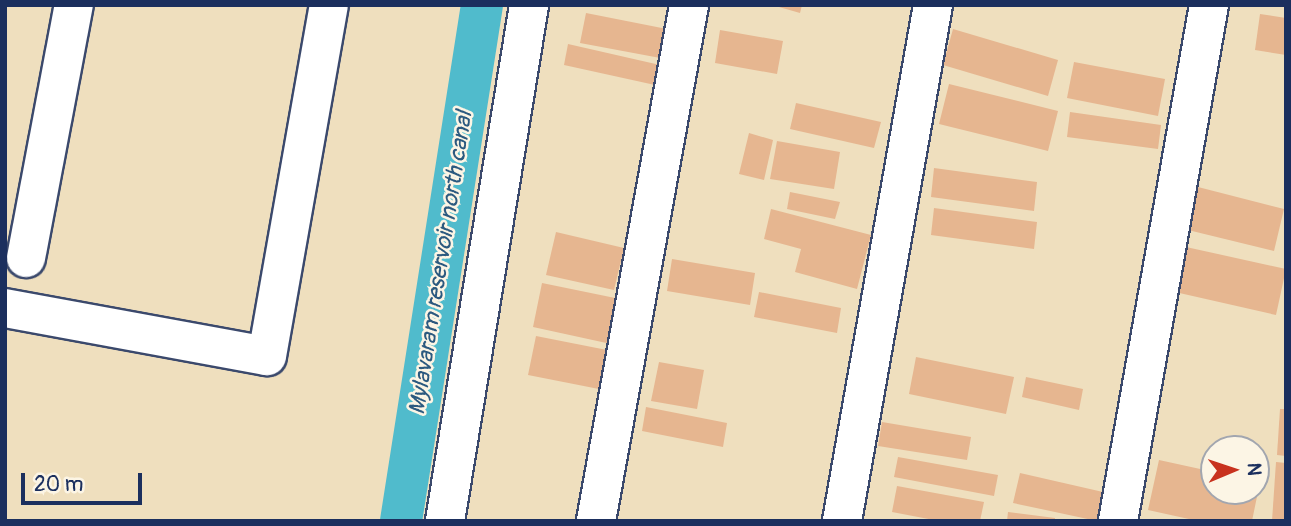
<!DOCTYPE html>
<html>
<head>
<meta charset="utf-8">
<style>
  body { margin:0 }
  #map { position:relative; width:1291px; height:526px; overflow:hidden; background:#efdfbe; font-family:Pangolin,sans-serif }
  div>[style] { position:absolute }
  .canal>* { height:42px; margin:-21px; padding:0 21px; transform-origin:21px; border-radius:21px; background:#50bbcc }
  .building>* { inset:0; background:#e6b690 }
  .roads { filter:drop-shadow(2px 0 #3b496c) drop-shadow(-2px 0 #3b496c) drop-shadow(0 2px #3b496c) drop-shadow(0 -2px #3b496c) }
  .minor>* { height:38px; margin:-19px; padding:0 19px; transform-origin:19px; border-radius:19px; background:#fff }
  .secondary>* { height:38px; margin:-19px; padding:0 19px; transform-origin:19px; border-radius:19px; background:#fff }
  span { translate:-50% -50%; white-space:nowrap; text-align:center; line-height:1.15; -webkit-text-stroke:5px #fcf5e5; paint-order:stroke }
  .water-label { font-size:23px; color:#2b597f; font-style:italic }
  .frame { position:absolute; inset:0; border:7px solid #1b2f5e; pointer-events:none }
  .north { position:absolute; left:1200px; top:435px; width:70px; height:70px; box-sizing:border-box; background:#fcf5e5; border:2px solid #a2a6af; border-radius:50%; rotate:88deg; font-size:19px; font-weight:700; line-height:28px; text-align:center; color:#1b2f5e }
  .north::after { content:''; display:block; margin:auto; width:24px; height:32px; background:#c8321e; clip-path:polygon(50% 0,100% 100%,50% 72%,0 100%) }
  .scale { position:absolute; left:21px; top:473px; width:121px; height:32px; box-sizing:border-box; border:4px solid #1b2f5e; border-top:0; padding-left:9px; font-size:21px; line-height:24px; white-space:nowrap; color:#1b2f5e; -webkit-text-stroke:5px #fcf5e5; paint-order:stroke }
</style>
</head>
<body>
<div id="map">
  <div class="canal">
    <i style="left:401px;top:521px;width:522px;rotate:-81.08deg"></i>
  </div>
  <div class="building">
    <i style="clip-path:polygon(772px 5px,802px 5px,800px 13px)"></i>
    <i style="clip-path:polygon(586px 13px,677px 31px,671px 60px,580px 43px)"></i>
    <i style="clip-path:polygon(1260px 14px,1286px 18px,1286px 55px,1255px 50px)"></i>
    <i style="clip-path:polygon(953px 29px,1058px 60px,1048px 96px,943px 65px)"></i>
    <i style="clip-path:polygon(720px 30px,783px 41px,777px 74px,715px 63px)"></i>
    <i style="clip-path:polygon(568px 44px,660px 65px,655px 85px,564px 65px)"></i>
    <i style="clip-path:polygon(1074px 62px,1165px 79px,1158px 116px,1067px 98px)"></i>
    <i style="clip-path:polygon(949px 84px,1058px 111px,1048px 151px,939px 124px)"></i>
    <i style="clip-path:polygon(796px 103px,881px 122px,874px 148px,790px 129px)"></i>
    <i style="clip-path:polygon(1070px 112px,1161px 125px,1158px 149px,1067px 137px)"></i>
    <i style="clip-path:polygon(749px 133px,773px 140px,764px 180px,739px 174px)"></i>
    <i style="clip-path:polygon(777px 141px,840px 152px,834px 189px,770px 179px)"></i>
    <i style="clip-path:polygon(934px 168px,1037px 182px,1034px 211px,931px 197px)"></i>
    <i style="clip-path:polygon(1198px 187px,1284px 209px,1274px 251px,1188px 230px)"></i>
    <i style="clip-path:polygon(790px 192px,840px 202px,835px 219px,787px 209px)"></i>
    <i style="clip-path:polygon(934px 208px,1037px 222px,1034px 249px,931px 235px)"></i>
    <i style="clip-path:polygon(771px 209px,871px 235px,857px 289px,795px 272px,801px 249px,764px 239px)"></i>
    <i style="clip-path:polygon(556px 232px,624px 248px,614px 290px,546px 275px)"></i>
    <i style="clip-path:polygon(1186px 247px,1286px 269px,1276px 315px,1175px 292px)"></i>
    <i style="clip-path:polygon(672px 259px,755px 273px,750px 305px,667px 291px)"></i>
    <i style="clip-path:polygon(542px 283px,620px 299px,611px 344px,533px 327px)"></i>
    <i style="clip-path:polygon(759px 292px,841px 308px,837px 333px,754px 317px)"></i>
    <i style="clip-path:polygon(536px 336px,612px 351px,604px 390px,528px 375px)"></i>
    <i style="clip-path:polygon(916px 357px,1014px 377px,1006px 414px,909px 394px)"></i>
    <i style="clip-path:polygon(659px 362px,704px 370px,697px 409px,651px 401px)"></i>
    <i style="clip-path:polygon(1026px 377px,1083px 389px,1079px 410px,1022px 397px)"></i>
    <i style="clip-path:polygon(646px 407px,727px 423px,723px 447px,642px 431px)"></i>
    <i style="clip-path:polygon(1280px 409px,1286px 409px,1286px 456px,1277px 455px)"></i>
    <i style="clip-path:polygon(882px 422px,971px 437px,967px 460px,878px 446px)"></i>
    <i style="clip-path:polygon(898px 457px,998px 475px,994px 496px,894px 477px)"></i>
    <i style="clip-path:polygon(1159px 460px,1214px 472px,1214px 491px,1256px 491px,1256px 481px,1260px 482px,1252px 521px,1198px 521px,1148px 510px)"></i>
    <i style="clip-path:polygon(1276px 462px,1286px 463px,1286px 521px,1272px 521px)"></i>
    <i style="clip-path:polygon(1020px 473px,1103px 492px,1097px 521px,1013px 503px)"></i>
    <i style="clip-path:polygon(897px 486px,984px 502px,980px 521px,939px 521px,892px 512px)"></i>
    <i style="clip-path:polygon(1008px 512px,1055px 518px,1055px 521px,1007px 521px)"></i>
  </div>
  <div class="roads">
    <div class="minor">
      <i style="left:26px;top:258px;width:258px;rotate:-79.3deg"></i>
      <i style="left:5px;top:308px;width:266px;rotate:10.4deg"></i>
      <i style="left:267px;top:356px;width:356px;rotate:-80deg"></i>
      <i style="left:596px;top:521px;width:524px;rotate:-79.78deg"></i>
      <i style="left:842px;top:521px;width:524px;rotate:-80deg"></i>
      <i style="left:1118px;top:521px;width:524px;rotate:-80deg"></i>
    </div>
    <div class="secondary">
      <i style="left:445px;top:521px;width:523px;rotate:-80.75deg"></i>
    </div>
  </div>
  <div class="water-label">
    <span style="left:441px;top:263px;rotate:-81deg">Mylavaram reservoir north canal</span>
  </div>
  <div class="frame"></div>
  <div class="north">N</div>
  <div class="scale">20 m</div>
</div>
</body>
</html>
